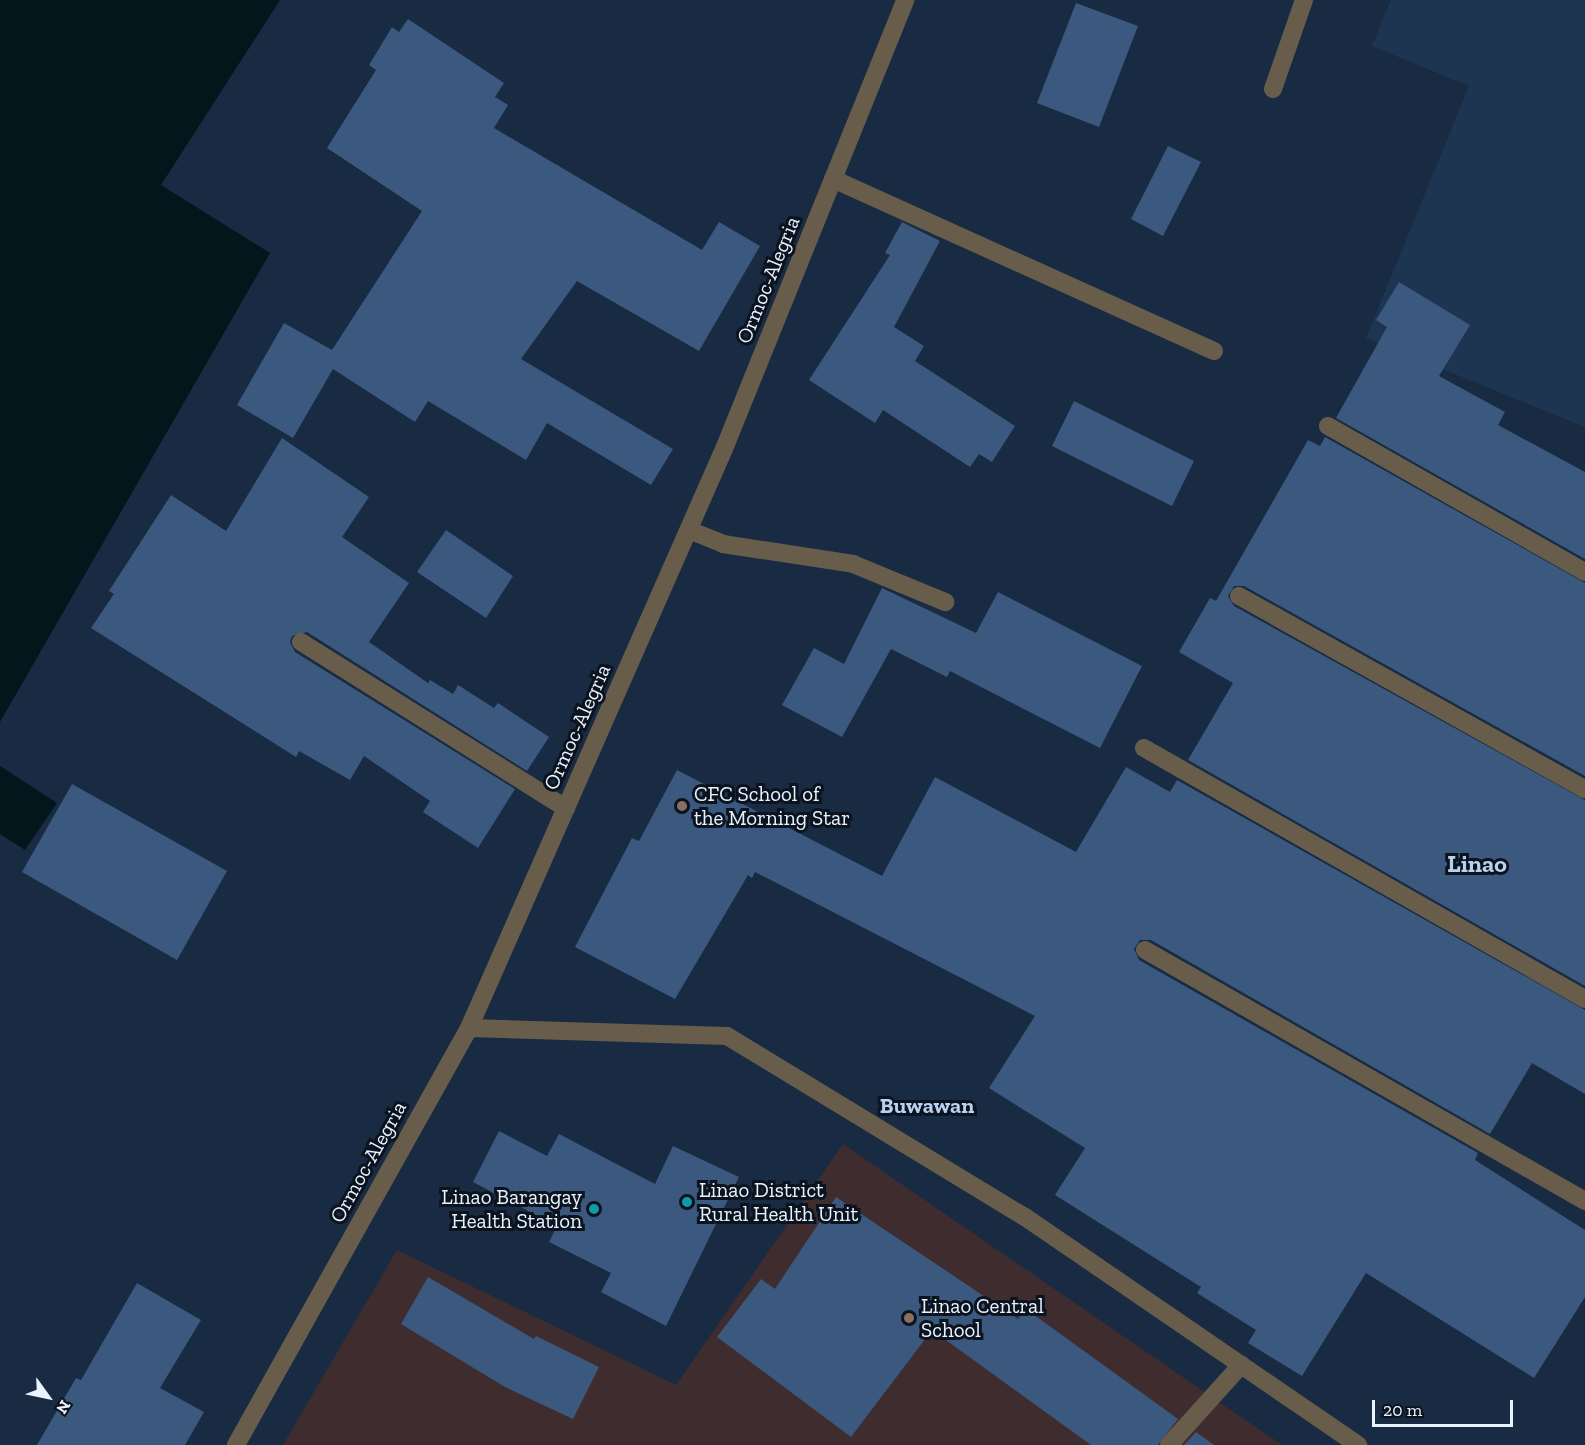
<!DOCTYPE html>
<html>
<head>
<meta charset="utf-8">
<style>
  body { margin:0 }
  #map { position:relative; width:1585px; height:1445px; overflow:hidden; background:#182b42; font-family:"Zilla Slab",serif }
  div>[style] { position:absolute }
  .built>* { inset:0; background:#1e3552 }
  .education>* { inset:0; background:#3f2c2f }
  .water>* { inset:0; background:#03161b }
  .building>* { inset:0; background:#3b597e }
  .minor>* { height:18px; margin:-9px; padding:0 9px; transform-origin:9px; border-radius:9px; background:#685d4b }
  .dots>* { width:16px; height:16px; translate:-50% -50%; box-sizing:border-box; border:3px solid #0b131e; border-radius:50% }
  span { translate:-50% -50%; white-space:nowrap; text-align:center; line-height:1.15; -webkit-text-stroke:6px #0b131e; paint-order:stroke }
  .street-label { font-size:21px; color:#e9f3ff }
  .poi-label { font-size:21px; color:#e9f3ff }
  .left { translate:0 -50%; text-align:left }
  .right { translate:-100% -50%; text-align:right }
  .neighbourhood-label { font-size:22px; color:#b9d1f0; font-weight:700 }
  .quarter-label { font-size:24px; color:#b9d1f0; font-weight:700 }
  .north { position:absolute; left:18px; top:1367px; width:60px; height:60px; -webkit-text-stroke:4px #0b131e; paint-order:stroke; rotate:123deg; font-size:16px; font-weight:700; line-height:24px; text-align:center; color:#e9f3ff }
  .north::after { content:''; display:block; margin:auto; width:21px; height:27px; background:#e9f3ff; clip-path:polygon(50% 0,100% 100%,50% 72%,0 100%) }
  .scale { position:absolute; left:1372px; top:1400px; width:141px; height:27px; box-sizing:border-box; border:3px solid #e9f3ff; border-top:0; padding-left:8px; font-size:18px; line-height:21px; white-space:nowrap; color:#e9f3ff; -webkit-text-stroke:4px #0b131e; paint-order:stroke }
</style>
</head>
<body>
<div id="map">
  <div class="built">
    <i style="clip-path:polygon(1391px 0,1585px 0,1585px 427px,1366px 338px,1469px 86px,1372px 46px)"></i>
  </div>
  <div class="education">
    <i style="clip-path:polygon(843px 1144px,1282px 1445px,283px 1445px,397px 1250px,676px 1385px)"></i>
  </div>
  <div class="water">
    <i style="clip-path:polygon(0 0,280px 0,161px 185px,270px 253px,0 722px)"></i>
    <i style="clip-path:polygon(0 766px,57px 803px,25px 850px,0 834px)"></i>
  </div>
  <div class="building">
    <i style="clip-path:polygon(1076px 3px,1138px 26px,1099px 127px,1037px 103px)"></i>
    <i style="clip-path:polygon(408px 19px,504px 83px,495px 97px,508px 105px,494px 128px,702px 250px,719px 222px,760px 246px,699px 351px,577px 281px,521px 359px,673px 449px,651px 485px,547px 423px,526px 460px,428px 401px,415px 422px,333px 369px,293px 438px,237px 405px,284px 323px,332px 350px,422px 211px,327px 148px,376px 70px,369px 65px,392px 27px,399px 32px)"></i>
    <i style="clip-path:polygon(1168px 146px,1201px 162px,1163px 236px,1131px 219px)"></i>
    <i style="clip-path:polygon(902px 222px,940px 241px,894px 327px,924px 346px,915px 361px,1015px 426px,992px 462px,979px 454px,970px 467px,883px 410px,875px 423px,809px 380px,890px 255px,885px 253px)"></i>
    <i style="clip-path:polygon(1399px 282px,1470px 325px,1439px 376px,1505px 412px,1498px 425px,1585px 472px,1585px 559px,1336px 418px,1387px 327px,1376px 320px)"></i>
    <i style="clip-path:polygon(1074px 401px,1194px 461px,1172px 506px,1052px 446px)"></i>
    <i style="clip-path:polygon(1325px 437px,1585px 583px,1585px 776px,1244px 586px,1234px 586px,1228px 596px,1234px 606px,1585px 800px,1585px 986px,1188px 760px,1233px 683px,1179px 652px,1210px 598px,1216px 601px,1308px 440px,1320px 446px)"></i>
    <i style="clip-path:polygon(282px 438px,369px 497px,342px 537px,409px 583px,369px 642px,428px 683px,430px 680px,453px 694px,458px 685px,494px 708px,498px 703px,549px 737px,527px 771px,307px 632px,292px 636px,290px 642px,295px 652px,515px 789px,478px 848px,423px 812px,430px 801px,364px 756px,350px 780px,299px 751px,296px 757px,91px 628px,114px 594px,109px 591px,171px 495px,226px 531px)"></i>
    <i style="clip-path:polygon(446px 530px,513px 576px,486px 618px,417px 572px)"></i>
    <i style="clip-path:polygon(882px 588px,976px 633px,998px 592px,1142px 666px,1100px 748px,950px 671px,947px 677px,891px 649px,842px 737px,782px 705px,814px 648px,844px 664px)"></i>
    <i style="clip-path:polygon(1126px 767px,1170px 792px,1177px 780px,1585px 1010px,1585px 1094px,1532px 1063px,1490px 1134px,1151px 940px,1140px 940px,1134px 949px,1139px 960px,1478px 1153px,1475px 1160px,1585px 1230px,1585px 1297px,1534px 1378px,1366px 1273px,1302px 1376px,1248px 1343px,1256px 1330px,1197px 1293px,1201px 1287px,1055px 1195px,1085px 1148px,989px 1088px,1035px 1016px,755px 872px,752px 878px,748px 875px,675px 999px,575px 947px,632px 838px,639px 841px,677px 770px,882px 876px,935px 777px,1076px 852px)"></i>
    <i style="clip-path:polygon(72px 784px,227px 871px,177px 960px,22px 872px)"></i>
    <i style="clip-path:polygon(499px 1131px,547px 1156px,559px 1134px,655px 1184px,673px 1146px,739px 1177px,666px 1326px,601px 1292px,611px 1273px,549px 1242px,557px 1226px,473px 1182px)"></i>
    <i style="clip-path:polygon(836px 1197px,1018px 1319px,1026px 1309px,1178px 1419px,1158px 1445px,1091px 1445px,932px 1330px,851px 1437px,717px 1337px,761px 1279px,775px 1289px)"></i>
    <i style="clip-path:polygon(428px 1277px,534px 1339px,536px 1336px,599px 1367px,573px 1419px,505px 1387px,401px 1324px)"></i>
    <i style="clip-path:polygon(137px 1283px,201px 1320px,160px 1388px,204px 1412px,185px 1445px,37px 1445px,76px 1378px,81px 1380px)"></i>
    <i style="clip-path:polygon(1196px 1432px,1214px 1445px,1184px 1445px)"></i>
  </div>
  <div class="minor">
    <i style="left:1273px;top:89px;width:94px;rotate:-70.8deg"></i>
    <i style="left:833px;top:179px;width:418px;rotate:24.3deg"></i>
    <i style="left:1328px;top:426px;width:296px;rotate:29.6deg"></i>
    <i style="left:689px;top:530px;width:37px;rotate:22deg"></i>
    <i style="left:723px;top:544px;width:132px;rotate:8.7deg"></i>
    <i style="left:853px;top:564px;width:100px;rotate:22.4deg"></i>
    <i style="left:1239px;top:596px;width:396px;rotate:29.2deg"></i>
    <i style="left:301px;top:642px;width:313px;rotate:32.1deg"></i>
    <i style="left:1144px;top:748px;width:507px;rotate:29.65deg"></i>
    <i style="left:1145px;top:950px;width:507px;rotate:29.7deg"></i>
    <i style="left:469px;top:1028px;width:258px;rotate:1.8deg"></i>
    <i style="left:727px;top:1036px;width:349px;rotate:31.3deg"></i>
    <i style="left:1025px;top:1217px;width:404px;rotate:34.4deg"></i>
    <i style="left:236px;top:1445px;width:478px;rotate:-60.8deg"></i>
    <i style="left:469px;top:1028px;width:633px;rotate:-66.23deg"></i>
    <i style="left:724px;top:449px;width:484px;rotate:-68deg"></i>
    <i style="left:1169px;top:1445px;width:108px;rotate:-48deg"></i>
  </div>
  <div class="dots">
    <i style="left:682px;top:806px;background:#8d6e63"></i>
    <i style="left:687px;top:1202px;background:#0f9aa8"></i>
    <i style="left:594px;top:1209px;background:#0f9aa8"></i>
    <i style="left:909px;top:1318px;background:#8d6e63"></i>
  </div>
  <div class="street-label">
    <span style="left:768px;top:280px;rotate:-68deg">Ormoc-Alegria</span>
    <span style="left:577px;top:727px;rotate:-66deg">Ormoc-Alegria</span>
    <span style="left:368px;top:1162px;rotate:-61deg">Ormoc-Alegria</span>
  </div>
  <div class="poi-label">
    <span class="left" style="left:694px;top:806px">CFC School of<br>the Morning Star</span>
    <span class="left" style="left:699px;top:1202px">Linao District<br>Rural Health Unit</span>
    <span class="right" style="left:582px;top:1209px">Linao Barangay<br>Health Station</span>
    <span class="left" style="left:921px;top:1318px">Linao Central<br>School</span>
  </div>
  <div class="neighbourhood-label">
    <span style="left:927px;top:1106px">Buwawan</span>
  </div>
  <div class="quarter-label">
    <span style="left:1477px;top:864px">Linao</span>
  </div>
  <div class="north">N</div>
  <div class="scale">20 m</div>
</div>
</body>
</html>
